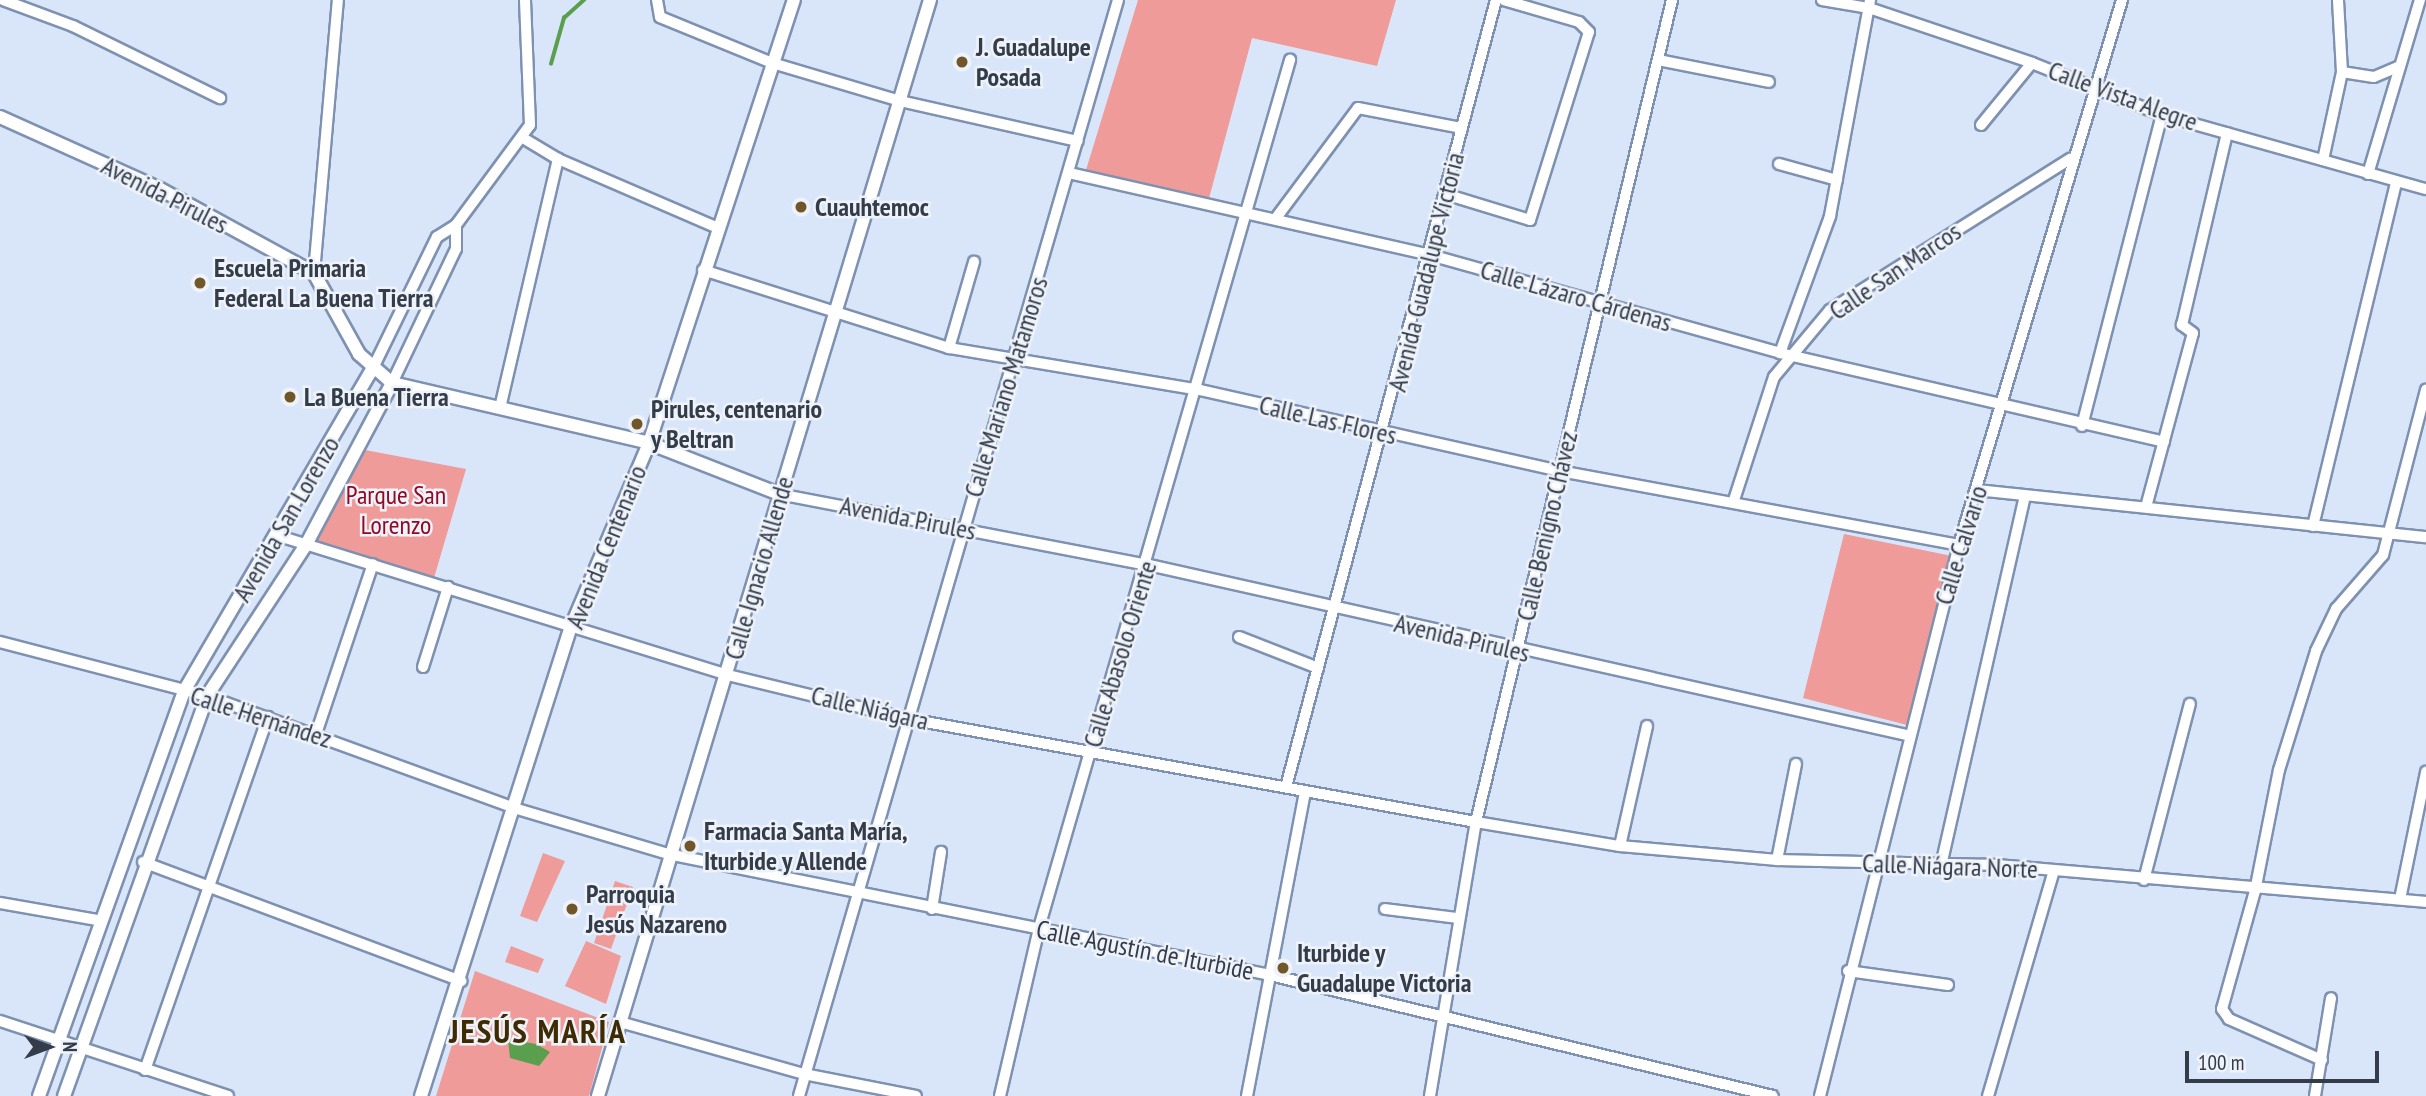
<!DOCTYPE html>
<html>
<head>
<meta charset="utf-8">
<style>
  body { margin:0 }
  #map { position:relative; width:2426px; height:1096px; overflow:hidden; background:#d9e6fa; font-family:"PT Sans Narrow",sans-serif }
  div>[style] { position:absolute }
  .green>* { inset:0; background:#ee9b9a }
  .water>* { inset:0; background:#5a9f4d }
  .stream>* { height:3.5px; margin:-1.75px; padding:0 1.75px; transform-origin:1.75px; border-radius:1.75px; background:#5a9f4d }
  .roads { filter:drop-shadow(2px 0 #7e91b0) drop-shadow(-2px 0 #7e91b0) drop-shadow(0 2px #7e91b0) drop-shadow(0 -2px #7e91b0) }
  .minor>* { height:10px; margin:-5px; padding:0 5px; transform-origin:5px; border-radius:5px; background:#fff }
  .tertiary>* { height:12px; margin:-6px; padding:0 6px; transform-origin:6px; border-radius:6px; background:#fff }
  .dots>* { width:19px; height:19px; translate:-50% -50%; box-sizing:border-box; border:4px solid #eef2f9; border-radius:50% }
  span { translate:-50% -50%; white-space:nowrap; text-align:center; line-height:1.15; -webkit-text-stroke:5px #eef2f9; paint-order:stroke }
  .poi-label { font-size:26px; color:#343c4a; font-weight:700 }
  .left { translate:0 -50%; text-align:left }
  .street-label { font-size:26px; color:#343c4a }
  .park-label { font-size:26px; color:#930823 }
  .district-label { font-size:33px; color:#3e2b03; font-weight:700; letter-spacing:2px }
  .north { position:absolute; left:14px; top:1012px; width:70px; height:70px; -webkit-text-stroke:5px #eef2f9; paint-order:stroke; rotate:90deg; font-size:19px; font-weight:700; line-height:28px; text-align:center; color:#343c4a }
  .north::after { content:''; display:block; margin:auto; width:24px; height:32px; background:#343c4a; clip-path:polygon(50% 0,100% 100%,50% 72%,0 100%) }
  .scale { position:absolute; left:2185px; top:1051px; width:194px; height:32px; box-sizing:border-box; border:4px solid #343c4a; border-top:0; padding-left:9px; font-size:21px; line-height:24px; white-space:nowrap; color:#343c4a; -webkit-text-stroke:5px #eef2f9; paint-order:stroke }
</style>
</head>
<body>
<div id="map">
  <div class="green">
    <i style="clip-path:polygon(1138px 0,1396px 0,1377px 66px,1252px 38px,1208px 202px,1086px 170px)"></i>
    <i style="clip-path:polygon(365px 450px,466px 469px,434px 578px,314px 540px)"></i>
    <i style="clip-path:polygon(1844px 534px,1952px 556px,1907px 725px,1803px 698px)"></i>
    <i style="clip-path:polygon(543px 853px,565px 861px,537px 922px,520px 916px)"></i>
    <i style="clip-path:polygon(615px 881px,633px 887px,611px 949px,594px 943px)"></i>
    <i style="clip-path:polygon(586px 941px,621px 956px,606px 1004px,565px 986px)"></i>
    <i style="clip-path:polygon(511px 946px,544px 959px,538px 973px,505px 962px)"></i>
    <i style="clip-path:polygon(475px 971px,609px 1022px,589px 1096px,436px 1096px)"></i>
  </div>
  <div class="water">
    <i style="clip-path:polygon(508px 1039px,536px 1044px,550px 1052px,539px 1066px,510px 1058px)"></i>
  </div>
  <div class="stream">
    <i style="left:551px;top:64px;width:48px;rotate:-74.2deg"></i>
    <i style="left:564px;top:18px;width:27px;rotate:-42deg"></i>
  </div>
  <div class="roads">
    <div class="minor">
      <i style="left:3px;top:0;width:75px;rotate:20.4deg"></i>
      <i style="left:73px;top:26px;width:164px;rotate:26.1deg"></i>
      <i style="left:657px;top:0;width:17px;rotate:80deg"></i>
      <i style="left:660px;top:17px;width:121px;rotate:22.3deg"></i>
      <i style="left:772px;top:63px;width:134px;rotate:16.5deg"></i>
      <i style="left:900px;top:101px;width:182px;rotate:12.7deg"></i>
      <i style="left:1822px;top:0;width:48px;rotate:9.7deg"></i>
      <i style="left:1869px;top:8px;width:172px;rotate:18.6deg"></i>
      <i style="left:2032px;top:63px;width:140px;rotate:21.8deg"></i>
      <i style="left:2162px;top:115px;width:274px;rotate:15.7deg"></i>
      <i style="left:1658px;top:60px;width:113px;rotate:11.2deg"></i>
      <i style="left:2342px;top:72px;width:32px;rotate:9deg"></i>
      <i style="left:2374px;top:77px;width:28px;rotate:-23deg"></i>
      <i style="left:1981px;top:125px;width:80px;rotate:-50.6deg"></i>
      <i style="left:523px;top:138px;width:41px;rotate:31deg"></i>
      <i style="left:558px;top:159px;width:172px;rotate:23.3deg"></i>
      <i style="left:2323px;top:160px;width:90px;rotate:-77.8deg"></i>
      <i style="left:2342px;top:72px;width:72px;rotate:-93.2deg"></i>
      <i style="left:1779px;top:164px;width:60px;rotate:15.4deg"></i>
      <i style="left:1069px;top:173px;width:370px;rotate:12.8deg"></i>
      <i style="left:1430px;top:255px;width:363px;rotate:15.6deg"></i>
      <i style="left:1780px;top:353px;width:394px;rotate:13deg"></i>
      <i style="left:2368px;top:174px;width:182px;rotate:-73.4deg"></i>
      <i style="left:1445px;top:194px;width:89px;rotate:17deg"></i>
      <i style="left:1530px;top:220px;width:197px;rotate:-72.6deg"></i>
      <i style="left:1589px;top:32px;width:14px;rotate:-135deg"></i>
      <i style="left:1579px;top:22px;width:78px;rotate:-163.7deg"></i>
      <i style="left:1276px;top:218px;width:137px;rotate:-53.3deg"></i>
      <i style="left:1358px;top:108px;width:106px;rotate:10.9deg"></i>
      <i style="left:703px;top:270px;width:258px;rotate:17.6deg"></i>
      <i style="left:949px;top:348px;width:254px;rotate:9.5deg"></i>
      <i style="left:1200px;top:390px;width:369px;rotate:12.7deg"></i>
      <i style="left:1560px;top:471px;width:406px;rotate:10.5deg"></i>
      <i style="left:314px;top:273px;width:274px;rotate:-85deg"></i>
      <i style="left:949px;top:348px;width:90px;rotate:-73.8deg"></i>
      <i style="left:1780px;top:353px;width:146px;rotate:-69.9deg"></i>
      <i style="left:1830px;top:216px;width:220px;rotate:-79.5deg"></i>
      <i style="left:373px;top:368px;width:146px;rotate:-64deg"></i>
      <i style="left:437px;top:237px;width:22px;rotate:-32deg"></i>
      <i style="left:456px;top:225px;width:124px;rotate:-53.5deg"></i>
      <i style="left:530px;top:125px;width:125px;rotate:-92.3deg"></i>
      <i style="left:392px;top:383px;width:148px;rotate:-64.5deg"></i>
      <i style="left:456px;top:249px;width:24px;rotate:-90deg"></i>
      <i style="left:500px;top:408px;width:256px;rotate:-76.9deg"></i>
      <i style="left:2082px;top:426px;width:321px;rotate:-75.6deg"></i>
      <i style="left:1977px;top:490px;width:451px;rotate:6deg"></i>
      <i style="left:779px;top:494px;width:377px;rotate:10.9deg"></i>
      <i style="left:1149px;top:565px;width:777px;rotate:12.64deg"></i>
      <i style="left:1734px;top:500px;width:129px;rotate:-72deg"></i>
      <i style="left:1774px;top:377px;width:87px;rotate:-50.1deg"></i>
      <i style="left:1830px;top:310px;width:284px;rotate:-32.2deg"></i>
      <i style="left:2146px;top:507px;width:180px;rotate:-74.9deg"></i>
      <i style="left:2193px;top:333px;width:14px;rotate:-144deg"></i>
      <i style="left:2182px;top:325px;width:197px;rotate:-76.8deg"></i>
      <i style="left:2313px;top:526px;width:354px;rotate:-76.4deg"></i>
      <i style="left:279px;top:536px;width:470px;rotate:17.2deg"></i>
      <i style="left:728px;top:675px;width:186px;rotate:13.7deg"></i>
      <i style="left:909px;top:719px;width:576px;rotate:10.3deg"></i>
      <i style="left:1476px;top:822px;width:146px;rotate:9.5deg"></i>
      <i style="left:1620px;top:846px;width:158px;rotate:5.1deg"></i>
      <i style="left:1777px;top:860px;width:219px;rotate:1.3deg"></i>
      <i style="left:1996px;top:865px;width:432px;rotate:4.9deg"></i>
      <i style="left:1239px;top:637px;width:85px;rotate:21.4deg"></i>
      <i style="left:0;top:642px;width:214px;rotate:14.6deg"></i>
      <i style="left:207px;top:696px;width:330px;rotate:20deg"></i>
      <i style="left:517px;top:809px;width:158px;rotate:16.6deg"></i>
      <i style="left:668px;top:854px;width:610px;rotate:11.35deg"></i>
      <i style="left:1266px;top:974px;width:521px;rotate:13.53deg"></i>
      <i style="left:423px;top:667px;width:84px;rotate:-72.6deg"></i>
      <i style="left:316px;top:734px;width:179px;rotate:-71.5deg"></i>
      <i style="left:1286px;top:787px;width:815px;rotate:-75.06deg"></i>
      <i style="left:1620px;top:846px;width:123px;rotate:-77.3deg"></i>
      <i style="left:1777px;top:860px;width:98px;rotate:-78.8deg"></i>
      <i style="left:1942px;top:861px;width:373px;rotate:-77.2deg"></i>
      <i style="left:143px;top:862px;width:340px;rotate:20.5deg"></i>
      <i style="left:2144px;top:880px;width:182px;rotate:-75.4deg"></i>
      <i style="left:2400px;top:899px;width:130px;rotate:-78.4deg"></i>
      <i style="left:0;top:903px;width:98px;rotate:9.9deg"></i>
      <i style="left:932px;top:909px;width:58px;rotate:-81deg"></i>
      <i style="left:1385px;top:909px;width:73px;rotate:7.1deg"></i>
      <i style="left:1848px;top:971px;width:101px;rotate:8deg"></i>
      <i style="left:0;top:1021px;width:240px;rotate:18.2deg"></i>
      <i style="left:620px;top:1022px;width:191px;rotate:15.8deg"></i>
      <i style="left:804px;top:1074px;width:114px;rotate:11.1deg"></i>
      <i style="left:2322px;top:1060px;width:102px;rotate:-156.2deg"></i>
      <i style="left:2229px;top:1019px;width:12px;rotate:-125deg"></i>
      <i style="left:2222px;top:1009px;width:123px;rotate:-74.4deg"></i>
      <i style="left:2255px;top:891px;width:123px;rotate:-78.8deg"></i>
      <i style="left:2279px;top:770px;width:125px;rotate:-72.7deg"></i>
      <i style="left:2316px;top:651px;width:47px;rotate:-64.5deg"></i>
      <i style="left:2336px;top:609px;width:72px;rotate:-49deg"></i>
      <i style="left:2383px;top:555px;width:171px;rotate:-75.4deg"></i>
      <i style="left:145px;top:1070px;width:374px;rotate:-70.8deg"></i>
      <i style="left:799px;top:1096px;width:1141px;rotate:-73.77deg"></i>
      <i style="left:1000px;top:1096px;width:172px;rotate:-76.9deg"></i>
      <i style="left:1039px;top:928px;width:904px;rotate:-73.87deg"></i>
      <i style="left:1247px;top:1096px;width:309px;rotate:-79.2deg"></i>
      <i style="left:1430px;top:1096px;width:278px;rotate:-80.5deg"></i>
      <i style="left:1476px;top:822px;width:845px;rotate:-76.59deg"></i>
      <i style="left:1820px;top:1096px;width:568px;rotate:-75.84deg"></i>
      <i style="left:1959px;top:545px;width:569px;rotate:-73.35deg"></i>
      <i style="left:1988px;top:1096px;width:234px;rotate:-73.7deg"></i>
      <i style="left:2315px;top:1096px;width:99px;rotate:-80.7deg"></i>
    </div>
    <div class="tertiary">
      <i style="left:0;top:117px;width:175px;rotate:24.2deg"></i>
      <i style="left:160px;top:189px;width:175px;rotate:28.6deg"></i>
      <i style="left:314px;top:273px;width:93px;rotate:60.9deg"></i>
      <i style="left:359px;top:354px;width:44px;rotate:41.3deg"></i>
      <i style="left:392px;top:383px;width:264px;rotate:13.1deg"></i>
      <i style="left:649px;top:443px;width:140px;rotate:21.4deg"></i>
      <i style="left:39px;top:1096px;width:430px;rotate:-70.3deg"></i>
      <i style="left:184px;top:691px;width:374px;rotate:-59.7deg"></i>
      <i style="left:64px;top:1096px;width:425px;rotate:-70.3deg"></i>
      <i style="left:207px;top:696px;width:183px;rotate:-56.8deg"></i>
      <i style="left:307px;top:543px;width:181px;rotate:-62deg"></i>
      <i style="left:421px;top:1096px;width:492px;rotate:-72.3deg"></i>
      <i style="left:571px;top:627px;width:200px;rotate:-67deg"></i>
      <i style="left:649px;top:443px;width:466px;rotate:-71.9deg"></i>
      <i style="left:598px;top:1096px;width:1145px;rotate:-73.15deg"></i>
    </div>
  </div>
  <div class="dots">
    <i style="left:962px;top:62px;background:#705628"></i>
    <i style="left:801px;top:207px;background:#705628"></i>
    <i style="left:200px;top:283px;background:#705628"></i>
    <i style="left:290px;top:397px;background:#705628"></i>
    <i style="left:637px;top:424px;background:#705628"></i>
    <i style="left:690px;top:846px;background:#705628"></i>
    <i style="left:572px;top:909px;background:#705628"></i>
    <i style="left:1283px;top:968px;background:#705628"></i>
  </div>
  <div class="poi-label">
    <span class="left" style="left:976px;top:62px">J. Guadalupe<br>Posada</span>
    <span class="left" style="left:815px;top:207px">Cuauhtemoc</span>
    <span class="left" style="left:214px;top:283px">Escuela Primaria<br>Federal La Buena Tierra</span>
    <span class="left" style="left:304px;top:397px">La Buena Tierra</span>
    <span class="left" style="left:651px;top:424px">Pirules, centenario<br>y Beltran</span>
    <span class="left" style="left:704px;top:846px">Farmacia Santa María,<br>Iturbide y Allende</span>
    <span class="left" style="left:586px;top:909px">Parroquia<br>Jesús Nazareno</span>
    <span class="left" style="left:1297px;top:968px">Iturbide y<br>Guadalupe Victoria</span>
  </div>
  <div class="street-label">
    <span style="left:2123px;top:96px;rotate:20deg">Calle Vista Alegre</span>
    <span style="left:165px;top:195px;rotate:27deg">Avenida Pirules</span>
    <span style="left:1895px;top:271px;rotate:-34deg">Calle San Marcos</span>
    <span style="left:1426px;top:272px;rotate:-76deg">Avenida Guadalupe Victoria</span>
    <span style="left:1576px;top:296px;rotate:16deg">Calle Lázaro Cárdenas</span>
    <span style="left:1006px;top:387px;rotate:-73deg">Calle Mariano Matamoros</span>
    <span style="left:1328px;top:420px;rotate:13deg">Calle Las Flores</span>
    <span style="left:908px;top:518px;rotate:11deg">Avenida Pirules</span>
    <span style="left:286px;top:519px;rotate:-60deg">Avenida San Lorenzo</span>
    <span style="left:1547px;top:526px;rotate:-77deg">Calle Benigno Chávez</span>
    <span style="left:1961px;top:545px;rotate:-73deg">Calle Calvario</span>
    <span style="left:606px;top:547px;rotate:-68deg">Avenida Centenario</span>
    <span style="left:759px;top:568px;rotate:-74deg">Calle Ignacio Allende</span>
    <span style="left:1462px;top:638px;rotate:13deg">Avenida Pirules</span>
    <span style="left:1120px;top:654px;rotate:-73deg">Calle Abasolo Oriente</span>
    <span style="left:870px;top:708px;rotate:13deg">Calle Niágara</span>
    <span style="left:261px;top:717px;rotate:18deg">Calle Hernández</span>
    <span style="left:1950px;top:866px;rotate:2deg">Calle Niágara Norte</span>
    <span style="left:1145px;top:950px;rotate:11deg">Calle Agustín de Iturbide</span>
  </div>
  <div class="park-label">
    <span style="left:396px;top:510px">Parque San<br>Lorenzo</span>
  </div>
  <div class="district-label">
    <span style="left:538px;top:1031px">JESÚS MARÍA</span>
  </div>
  <div class="north">N</div>
  <div class="scale">100 m</div>
</div>
</body>
</html>
